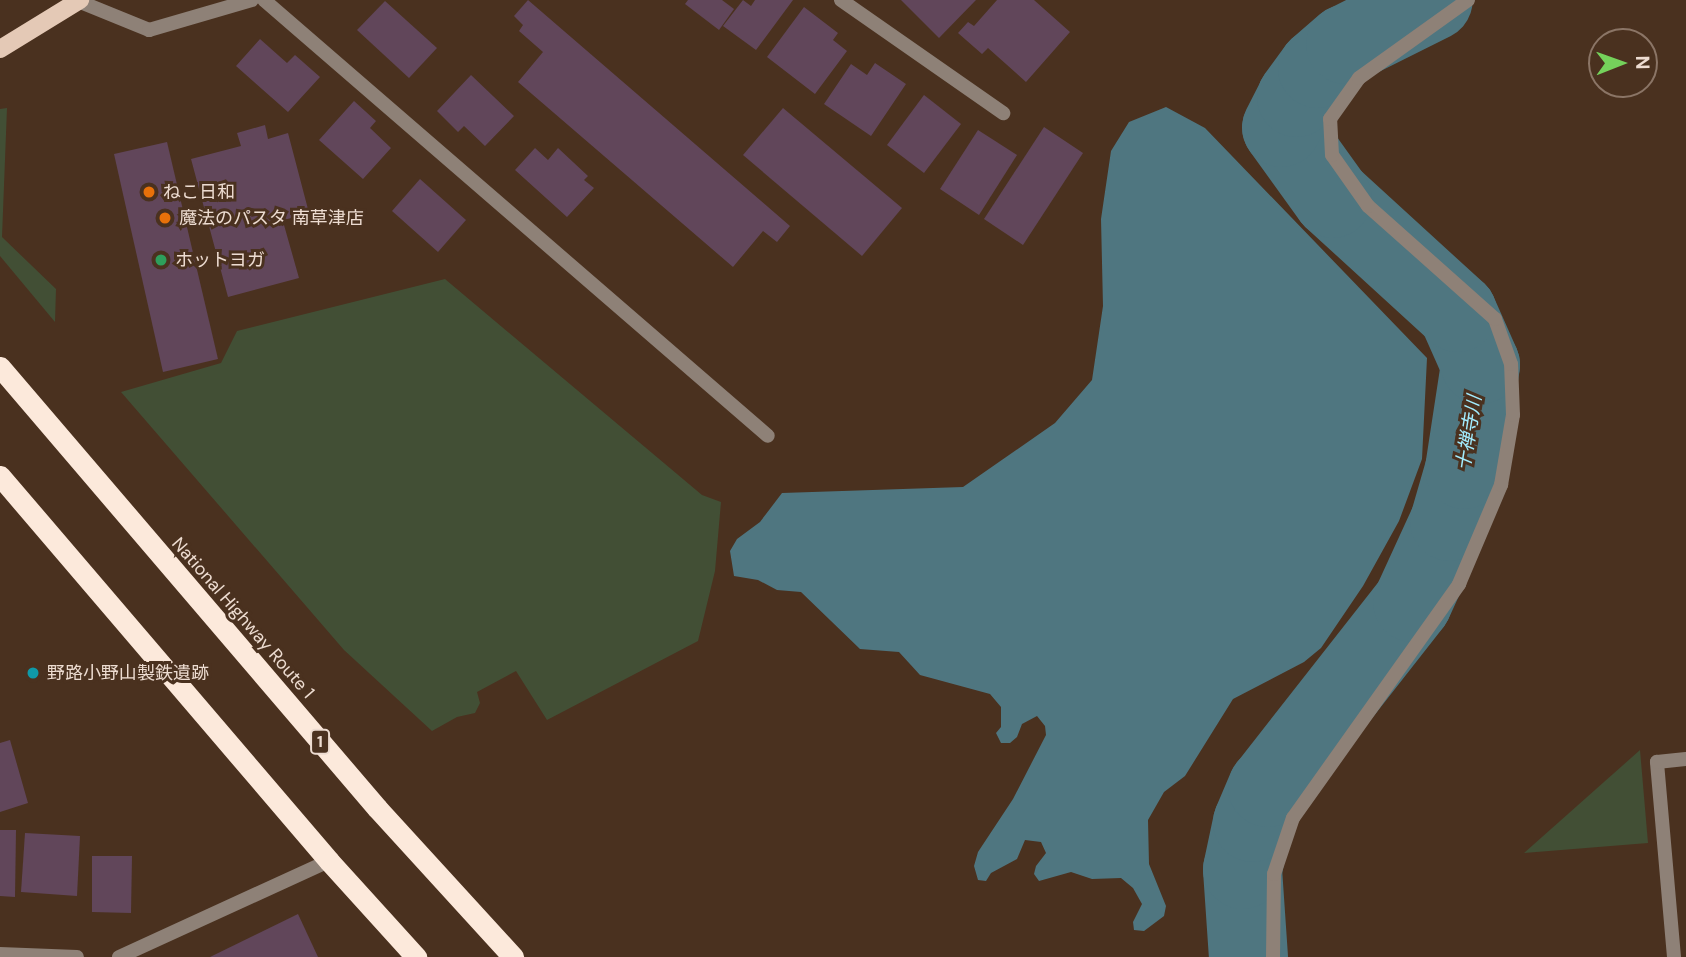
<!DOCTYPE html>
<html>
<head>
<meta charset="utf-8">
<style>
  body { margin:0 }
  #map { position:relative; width:1686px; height:957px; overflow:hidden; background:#4a311f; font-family:"DM Sans","Noto Sans JP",sans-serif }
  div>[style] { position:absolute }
  .green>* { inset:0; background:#424f35 }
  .water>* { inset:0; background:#4f7680 }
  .river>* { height:79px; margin:-39.5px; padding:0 39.5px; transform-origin:39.5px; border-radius:39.5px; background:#4f7680 }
  .building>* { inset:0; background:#61465a }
  .lane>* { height:14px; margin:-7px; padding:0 7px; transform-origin:7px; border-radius:7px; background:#8e8177 }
  .street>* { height:14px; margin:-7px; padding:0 7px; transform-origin:7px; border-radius:7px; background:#8e8177 }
  .primary>* { height:18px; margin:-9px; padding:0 9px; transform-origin:9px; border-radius:9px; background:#e4c9b6 }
  .highway>* { height:21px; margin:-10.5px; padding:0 10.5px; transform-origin:10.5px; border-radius:10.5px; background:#fce9db }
  .dots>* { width:19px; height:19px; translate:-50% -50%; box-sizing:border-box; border:4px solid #4a311f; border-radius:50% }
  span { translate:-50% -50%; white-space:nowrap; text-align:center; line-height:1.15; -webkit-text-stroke:6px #4a311f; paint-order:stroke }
  .shield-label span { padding:2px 5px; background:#4a311f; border:2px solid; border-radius:5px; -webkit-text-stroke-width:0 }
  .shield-label { font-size:16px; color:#eddcd1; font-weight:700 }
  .poi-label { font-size:18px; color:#eddcd1 }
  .left { translate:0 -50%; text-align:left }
  .street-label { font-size:18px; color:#eddcd1 }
  .water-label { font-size:19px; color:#a2ecfe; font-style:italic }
  .north { position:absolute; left:1588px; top:28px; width:70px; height:70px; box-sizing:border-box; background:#4a311f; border:2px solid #8b7566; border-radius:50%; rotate:89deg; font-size:19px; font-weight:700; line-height:28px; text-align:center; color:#eddcd1 }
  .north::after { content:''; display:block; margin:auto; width:24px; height:32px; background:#75d25b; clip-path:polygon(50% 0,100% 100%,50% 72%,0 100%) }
</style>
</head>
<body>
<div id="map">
  <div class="green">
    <i style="clip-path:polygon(7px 108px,2px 237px,56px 289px,55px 322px,0 256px,0 109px)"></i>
    <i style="clip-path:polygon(445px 279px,702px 495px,721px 502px,715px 571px,698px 641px,547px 720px,516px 671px,477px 692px,480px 703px,475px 713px,457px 717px,432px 731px,344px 650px,121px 392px,221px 363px,237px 331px)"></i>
    <i style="clip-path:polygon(1640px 750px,1648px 843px,1524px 853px)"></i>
  </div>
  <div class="water">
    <i style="clip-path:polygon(1166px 107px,1205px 128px,1427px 358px,1422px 459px,1399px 521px,1363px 586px,1321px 648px,1304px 662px,1233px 699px,1185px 776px,1164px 792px,1148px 820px,1149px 864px,1166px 906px,1164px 916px,1144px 931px,1134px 930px,1133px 922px,1142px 904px,1133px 888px,1121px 878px,1092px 879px,1071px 872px,1039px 881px,1034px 874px,1036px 866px,1046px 853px,1041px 842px,1025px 840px,1017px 859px,991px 873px,986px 881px,978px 880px,974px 866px,978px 852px,1013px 799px,1046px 735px,1045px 726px,1037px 716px,1022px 724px,1017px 737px,1010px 743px,1001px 743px,996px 733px,1001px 727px,1001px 707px,990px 694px,920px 675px,899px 652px,860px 649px,801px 592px,777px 590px,758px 580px,734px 576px,730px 551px,737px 539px,760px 522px,782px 493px,963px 487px,1055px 423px,1092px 380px,1103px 306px,1101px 219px,1111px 151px,1129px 122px)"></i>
  </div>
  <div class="river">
    <i style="left:1248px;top:957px;width:88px;rotate:-93.9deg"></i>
    <i style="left:1242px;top:869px;width:48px;rotate:-78deg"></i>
    <i style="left:1252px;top:822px;width:38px;rotate:-67deg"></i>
    <i style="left:1267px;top:787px;width:235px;rotate:-51.9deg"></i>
    <i style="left:1412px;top:602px;width:89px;rotate:-65.4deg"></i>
    <i style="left:1449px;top:521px;width:54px;rotate:-73.9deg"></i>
    <i style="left:1464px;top:469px;width:106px;rotate:-81.3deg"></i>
    <i style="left:1480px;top:364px;width:57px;rotate:-113.9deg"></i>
    <i style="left:1457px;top:312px;width:169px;rotate:-137.6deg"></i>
    <i style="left:1332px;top:198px;width:87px;rotate:-125.7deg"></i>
    <i style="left:1281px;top:127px;width:34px;rotate:-63deg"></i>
    <i style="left:1296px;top:97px;width:36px;rotate:-54deg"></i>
    <i style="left:1317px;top:68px;width:37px;rotate:-41deg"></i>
    <i style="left:1345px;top:44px;width:98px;rotate:-26.6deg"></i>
  </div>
  <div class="building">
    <i style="clip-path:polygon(528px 0,790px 226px,777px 242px,763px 231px,733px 267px,518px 82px,543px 52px,519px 31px,523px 25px,514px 16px)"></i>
    <i style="clip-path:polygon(688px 0,722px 0,734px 9px,719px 30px,685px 4px)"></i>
    <i style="clip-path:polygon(743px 0,751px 6px,755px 0,793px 0,756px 50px,723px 26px)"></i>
    <i style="clip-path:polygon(901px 0,976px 0,939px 38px)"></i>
    <i style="clip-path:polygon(997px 0,1034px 0,1070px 32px,1026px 82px,988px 48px,982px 54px,958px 33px,968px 22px,974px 26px)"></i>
    <i style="clip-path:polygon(385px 1px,437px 48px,409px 78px,357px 30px)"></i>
    <i style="clip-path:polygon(804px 7px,838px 33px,833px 40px,847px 51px,815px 94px,767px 57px)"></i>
    <i style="clip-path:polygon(260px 39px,287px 63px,295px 55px,320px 77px,288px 112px,236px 66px)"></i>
    <i style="clip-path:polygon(875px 63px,906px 84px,871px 136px,824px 104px,851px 64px,867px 75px)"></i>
    <i style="clip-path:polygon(471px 75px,514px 116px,485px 146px,464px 126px,458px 132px,437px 111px)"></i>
    <i style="clip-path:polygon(924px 95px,961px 124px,924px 173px,887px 145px)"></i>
    <i style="clip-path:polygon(354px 101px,376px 121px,370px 128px,391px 148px,363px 179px,319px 140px)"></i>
    <i style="clip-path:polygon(783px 108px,902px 208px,862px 256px,743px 155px)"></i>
    <i style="clip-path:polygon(265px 125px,268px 139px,288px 133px,309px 213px,284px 220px,281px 209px,274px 211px,279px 226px,284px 225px,299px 278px,228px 297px,191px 159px,241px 146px,237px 133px)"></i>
    <i style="clip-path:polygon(1044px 127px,1083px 153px,1023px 245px,984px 219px)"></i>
    <i style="clip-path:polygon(978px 130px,1017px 155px,979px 215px,940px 189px)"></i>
    <i style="clip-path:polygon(167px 142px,218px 359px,163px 372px,114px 154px)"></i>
    <i style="clip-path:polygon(535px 148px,548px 160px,558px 148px,588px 176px,584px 180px,594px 188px,567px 217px,515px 170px)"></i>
    <i style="clip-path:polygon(420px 179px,466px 220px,438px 252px,392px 211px)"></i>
    <i style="clip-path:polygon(10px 740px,28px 803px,0 812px,0 743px)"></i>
    <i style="clip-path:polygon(0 830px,16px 830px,15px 897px,0 896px)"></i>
    <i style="clip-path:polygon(25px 833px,80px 836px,77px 896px,21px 892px)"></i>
    <i style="clip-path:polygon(92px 856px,132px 856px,131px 913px,92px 912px)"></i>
    <i style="clip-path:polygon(298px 914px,318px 957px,210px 957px)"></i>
  </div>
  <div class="lane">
    <i style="left:264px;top:0;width:666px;rotate:40.86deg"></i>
    <i style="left:841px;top:0;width:198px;rotate:34.9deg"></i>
  </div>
  <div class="street">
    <i style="left:78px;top:1px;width:77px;rotate:22.2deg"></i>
    <i style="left:149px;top:30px;width:107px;rotate:-16.2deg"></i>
    <i style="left:0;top:954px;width:77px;rotate:2.2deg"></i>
    <i style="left:119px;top:957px;width:231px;rotate:-24.6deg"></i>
    <i style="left:1273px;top:957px;width:83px;rotate:-89.3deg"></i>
    <i style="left:1274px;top:874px;width:59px;rotate:-71.3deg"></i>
    <i style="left:1293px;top:818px;width:287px;rotate:-54.6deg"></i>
    <i style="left:1459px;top:584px;width:108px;rotate:-67deg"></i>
    <i style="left:1501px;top:485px;width:71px;rotate:-80.3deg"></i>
    <i style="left:1513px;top:415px;width:51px;rotate:-92.2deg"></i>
    <i style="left:1511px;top:364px;width:48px;rotate:-109.6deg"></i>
    <i style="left:1495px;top:319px;width:170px;rotate:-138.3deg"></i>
    <i style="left:1368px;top:206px;width:62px;rotate:-125.2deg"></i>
    <i style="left:1332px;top:155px;width:36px;rotate:-93deg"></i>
    <i style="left:1330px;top:119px;width:50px;rotate:-54.7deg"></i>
    <i style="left:1359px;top:78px;width:134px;rotate:-35.6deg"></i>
    <i style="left:1674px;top:957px;width:196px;rotate:-95deg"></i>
    <i style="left:1657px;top:762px;width:29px;rotate:-6deg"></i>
  </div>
  <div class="primary">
    <i style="left:0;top:49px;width:94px;rotate:-31.5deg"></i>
  </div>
  <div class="highway">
    <i style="left:0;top:367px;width:580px;rotate:49.47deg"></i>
    <i style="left:377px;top:808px;width:202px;rotate:47.6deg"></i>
    <i style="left:0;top:476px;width:506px;rotate:49.48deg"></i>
    <i style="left:329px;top:861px;width:130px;rotate:47.8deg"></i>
  </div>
  <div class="dots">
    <i style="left:149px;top:192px;background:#e8710a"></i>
    <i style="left:165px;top:218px;background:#e8710a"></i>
    <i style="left:161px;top:260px;background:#2e9e5b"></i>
    <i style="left:33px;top:673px;background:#0f9aa8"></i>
  </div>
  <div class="shield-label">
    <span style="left:320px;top:742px">1</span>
  </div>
  <div class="poi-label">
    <span class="left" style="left:163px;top:192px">ねこ日和</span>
    <span class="left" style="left:179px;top:218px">魔法のパスタ 南草津店</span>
    <span class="left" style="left:175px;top:260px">ホットヨガ</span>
    <span class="left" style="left:47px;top:673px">野路小野山製鉄遺跡</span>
  </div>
  <div class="street-label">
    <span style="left:243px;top:618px;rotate:49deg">National Highway Route 1</span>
  </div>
  <div class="water-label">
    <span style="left:1469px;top:433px;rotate:-81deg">十禅寺川</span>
  </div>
  <div class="north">N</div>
</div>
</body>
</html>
